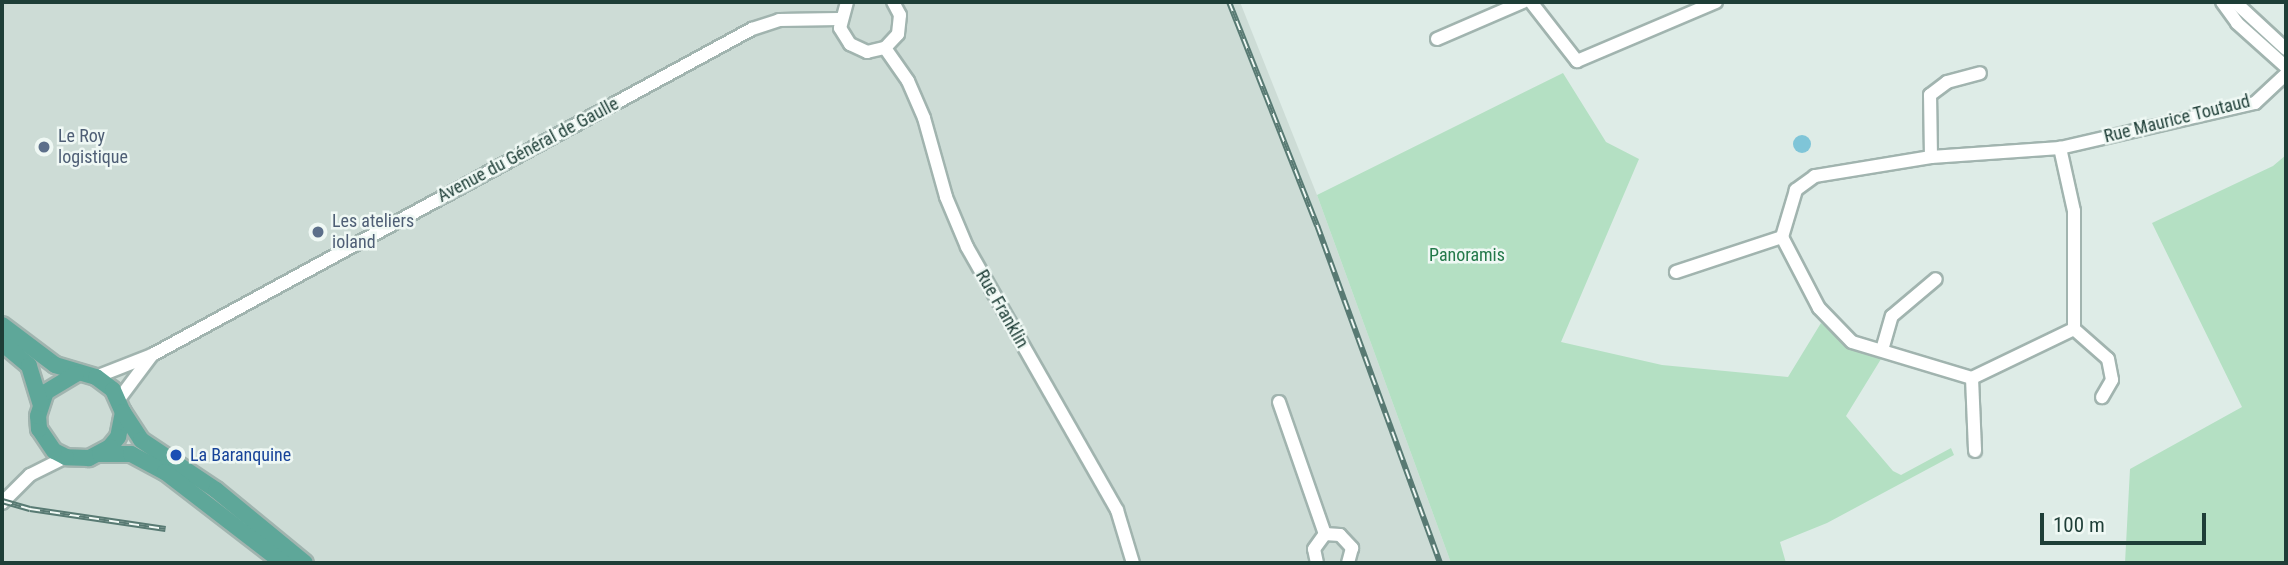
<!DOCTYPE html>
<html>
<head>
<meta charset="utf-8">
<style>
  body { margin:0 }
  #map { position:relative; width:2288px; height:565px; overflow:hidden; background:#deece7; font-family:"Roboto Condensed",sans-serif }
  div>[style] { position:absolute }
  .built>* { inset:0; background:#cddcd6 }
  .green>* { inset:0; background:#b4e0c3 }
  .water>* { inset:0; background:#7fc5d8 }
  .round { border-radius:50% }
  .roads { filter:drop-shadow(2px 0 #a1b4af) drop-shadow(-2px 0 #a1b4af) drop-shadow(0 2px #a1b4af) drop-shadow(0 -2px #a1b4af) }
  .minor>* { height:12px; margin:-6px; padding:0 6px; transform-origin:6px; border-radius:6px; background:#fff }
  .major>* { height:16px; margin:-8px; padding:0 8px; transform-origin:8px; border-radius:8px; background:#5ea799 }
  .rail>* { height:6px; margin-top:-3px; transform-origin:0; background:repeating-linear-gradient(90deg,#eff8f4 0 10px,#587a73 0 20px); box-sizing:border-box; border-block:2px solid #587a73 }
  .dots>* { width:19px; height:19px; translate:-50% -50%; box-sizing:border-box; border:4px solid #eff8f4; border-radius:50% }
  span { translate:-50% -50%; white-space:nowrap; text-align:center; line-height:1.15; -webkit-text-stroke:5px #eff8f4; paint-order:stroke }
  .street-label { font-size:18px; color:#1e3e37 }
  .service-label { font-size:18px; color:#4e5e75 }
  .left { translate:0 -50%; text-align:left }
  .park-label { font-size:18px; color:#23794a }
  .transit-label { font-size:18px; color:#164399 }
  .frame { position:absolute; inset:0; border:4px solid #1e3e37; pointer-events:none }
  .scale { position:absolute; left:2040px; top:513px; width:166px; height:32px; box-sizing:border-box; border:4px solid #1e3e37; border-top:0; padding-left:9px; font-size:21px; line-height:24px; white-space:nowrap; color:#1e3e37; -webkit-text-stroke:5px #eff8f4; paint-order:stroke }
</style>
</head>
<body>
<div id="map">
  <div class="built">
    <i style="clip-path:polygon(2px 2px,1240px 2px,1317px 195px,1451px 563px,2px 563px)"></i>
  </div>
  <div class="green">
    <i style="clip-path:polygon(1563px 73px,1606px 142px,1639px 159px,1561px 342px,1662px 365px,1788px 377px,1821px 323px,1848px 345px,1881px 359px,1846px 416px,1893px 471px,1901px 475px,1951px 448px,1954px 455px,1827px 523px,1780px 542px,1786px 563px,1451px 563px,1317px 195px)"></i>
    <i style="clip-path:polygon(2286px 155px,2286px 563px,2125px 563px,2130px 469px,2242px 407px,2152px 223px,2273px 166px)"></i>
  </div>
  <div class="water">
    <i class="round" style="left:1793px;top:135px;width:18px;height:18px"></i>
  </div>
  <div class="roads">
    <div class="minor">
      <i style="left:847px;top:2px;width:27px;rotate:105deg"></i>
      <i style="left:840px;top:28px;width:19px;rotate:58deg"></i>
      <i style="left:850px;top:44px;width:19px;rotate:25deg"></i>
      <i style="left:867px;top:52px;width:18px;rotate:-13deg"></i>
      <i style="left:885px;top:48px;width:19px;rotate:-47deg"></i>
      <i style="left:898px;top:34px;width:19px;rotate:-84deg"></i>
      <i style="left:900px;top:15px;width:15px;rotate:-118deg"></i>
      <i style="left:1531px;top:2px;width:75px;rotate:52.1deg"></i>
      <i style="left:1577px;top:61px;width:151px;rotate:-23deg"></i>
      <i style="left:2222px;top:2px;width:26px;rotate:54deg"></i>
      <i style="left:2237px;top:23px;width:66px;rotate:41.9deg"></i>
      <i style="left:2235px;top:2px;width:69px;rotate:42.7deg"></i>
      <i style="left:1437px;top:39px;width:94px;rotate:-23.3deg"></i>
      <i style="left:885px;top:48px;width:40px;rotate:55.1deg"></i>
      <i style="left:908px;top:81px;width:40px;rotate:66.6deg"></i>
      <i style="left:924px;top:118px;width:82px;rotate:74.4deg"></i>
      <i style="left:946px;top:197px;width:54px;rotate:67.2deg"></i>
      <i style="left:967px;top:247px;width:303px;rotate:60.3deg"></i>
      <i style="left:1117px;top:510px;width:55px;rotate:73.2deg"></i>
      <i style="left:2060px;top:148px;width:200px;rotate:-13deg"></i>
      <i style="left:2255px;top:103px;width:42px;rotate:-43.1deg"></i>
      <i style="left:1931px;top:157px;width:62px;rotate:-90.9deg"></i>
      <i style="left:1930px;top:95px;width:21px;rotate:-37deg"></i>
      <i style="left:1947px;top:82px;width:34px;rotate:-15deg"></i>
      <i style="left:1676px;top:272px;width:112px;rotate:-18.3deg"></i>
      <i style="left:1782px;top:237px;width:80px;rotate:62.5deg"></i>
      <i style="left:1819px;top:308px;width:47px;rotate:45.9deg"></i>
      <i style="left:1852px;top:342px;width:125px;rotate:16.7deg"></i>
      <i style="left:1972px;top:378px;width:113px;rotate:-25.7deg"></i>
      <i style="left:2074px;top:329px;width:118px;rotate:-90deg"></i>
      <i style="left:2074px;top:211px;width:65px;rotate:-102.5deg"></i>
      <i style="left:2060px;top:148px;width:129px;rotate:176deg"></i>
      <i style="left:1931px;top:157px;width:118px;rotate:170.7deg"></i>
      <i style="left:1815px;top:176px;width:24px;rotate:144deg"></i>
      <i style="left:1796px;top:190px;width:49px;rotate:106.6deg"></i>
      <i style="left:2074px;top:329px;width:45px;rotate:41.4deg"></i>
      <i style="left:2108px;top:359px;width:21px;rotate:79deg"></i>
      <i style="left:2112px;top:380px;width:20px;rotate:120deg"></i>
      <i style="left:1882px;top:350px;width:35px;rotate:-74deg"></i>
      <i style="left:1892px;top:316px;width:57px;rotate:-40.1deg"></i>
      <i style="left:96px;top:377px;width:60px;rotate:-21.4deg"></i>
      <i style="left:152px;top:355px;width:683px;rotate:-28.52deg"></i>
      <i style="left:752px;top:29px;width:28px;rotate:-18deg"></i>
      <i style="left:779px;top:20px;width:60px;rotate:-1deg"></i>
      <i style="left:1972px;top:378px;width:73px;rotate:87.6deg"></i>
      <i style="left:119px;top:399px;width:55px;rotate:-53.1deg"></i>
      <i style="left:1279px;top:402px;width:140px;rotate:70.8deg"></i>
      <i style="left:2px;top:503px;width:40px;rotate:-45deg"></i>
      <i style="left:30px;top:475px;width:40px;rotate:-26.6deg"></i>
      <i style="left:1317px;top:563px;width:14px;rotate:-102deg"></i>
      <i style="left:1314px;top:549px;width:19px;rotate:-54deg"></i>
      <i style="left:1325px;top:534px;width:15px;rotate:4deg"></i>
      <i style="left:1340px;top:535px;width:18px;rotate:47deg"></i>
      <i style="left:1352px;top:548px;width:16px;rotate:105deg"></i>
    </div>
    <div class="major">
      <i style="left:2px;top:325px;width:66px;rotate:37deg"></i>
      <i style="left:55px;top:365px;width:43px;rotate:16.3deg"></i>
      <i style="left:96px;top:377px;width:21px;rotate:37deg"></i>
      <i style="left:113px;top:390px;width:24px;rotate:66deg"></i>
      <i style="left:123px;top:412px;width:25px;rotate:101deg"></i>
      <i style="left:118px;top:437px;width:13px;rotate:129deg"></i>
      <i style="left:110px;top:447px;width:24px;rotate:152deg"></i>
      <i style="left:89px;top:458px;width:23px;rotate:-178deg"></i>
      <i style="left:66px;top:457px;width:13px;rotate:-153deg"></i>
      <i style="left:54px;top:451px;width:27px;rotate:-124deg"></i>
      <i style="left:39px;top:429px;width:13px;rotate:-94deg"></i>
      <i style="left:38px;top:416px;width:25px;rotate:-72deg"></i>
      <i style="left:46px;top:392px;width:35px;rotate:-31deg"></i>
      <i style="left:2px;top:343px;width:35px;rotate:40deg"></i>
      <i style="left:29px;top:366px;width:39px;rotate:73deg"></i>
      <i style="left:123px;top:412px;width:33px;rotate:57deg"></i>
      <i style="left:141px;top:440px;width:90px;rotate:33.7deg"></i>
      <i style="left:216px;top:490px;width:115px;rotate:39.4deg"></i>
      <i style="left:100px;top:454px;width:31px"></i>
      <i style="left:131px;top:454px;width:38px;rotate:28deg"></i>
      <i style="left:165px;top:472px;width:149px;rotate:37.6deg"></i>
    </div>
  </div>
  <div class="rail">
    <i style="left:1229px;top:2px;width:240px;rotate:68.5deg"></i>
    <i style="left:1317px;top:225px;width:360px;rotate:70deg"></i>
    <i style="left:2px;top:501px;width:29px;rotate:16deg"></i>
    <i style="left:30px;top:509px;width:137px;rotate:8.4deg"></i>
  </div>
  <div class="dots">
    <i style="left:44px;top:147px;background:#5c6f8a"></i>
    <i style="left:318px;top:232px;background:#5c6f8a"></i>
    <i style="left:176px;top:455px;background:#1a4fb4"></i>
  </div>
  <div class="street-label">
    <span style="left:2177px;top:119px;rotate:-14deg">Rue Maurice Toutaud</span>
    <span style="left:528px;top:150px;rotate:-28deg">Avenue du Général de Gaulle</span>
    <span style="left:1002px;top:309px;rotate:60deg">Rue Franklin</span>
  </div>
  <div class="service-label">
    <span class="left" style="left:58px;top:147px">Le Roy<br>logistique</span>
    <span class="left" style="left:332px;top:232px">Les ateliers<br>ioland</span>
  </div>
  <div class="park-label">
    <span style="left:1467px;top:255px">Panoramis</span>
  </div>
  <div class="transit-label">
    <span class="left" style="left:190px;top:455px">La Baranquine</span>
  </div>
  <div class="frame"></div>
  <div class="scale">100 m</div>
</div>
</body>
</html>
